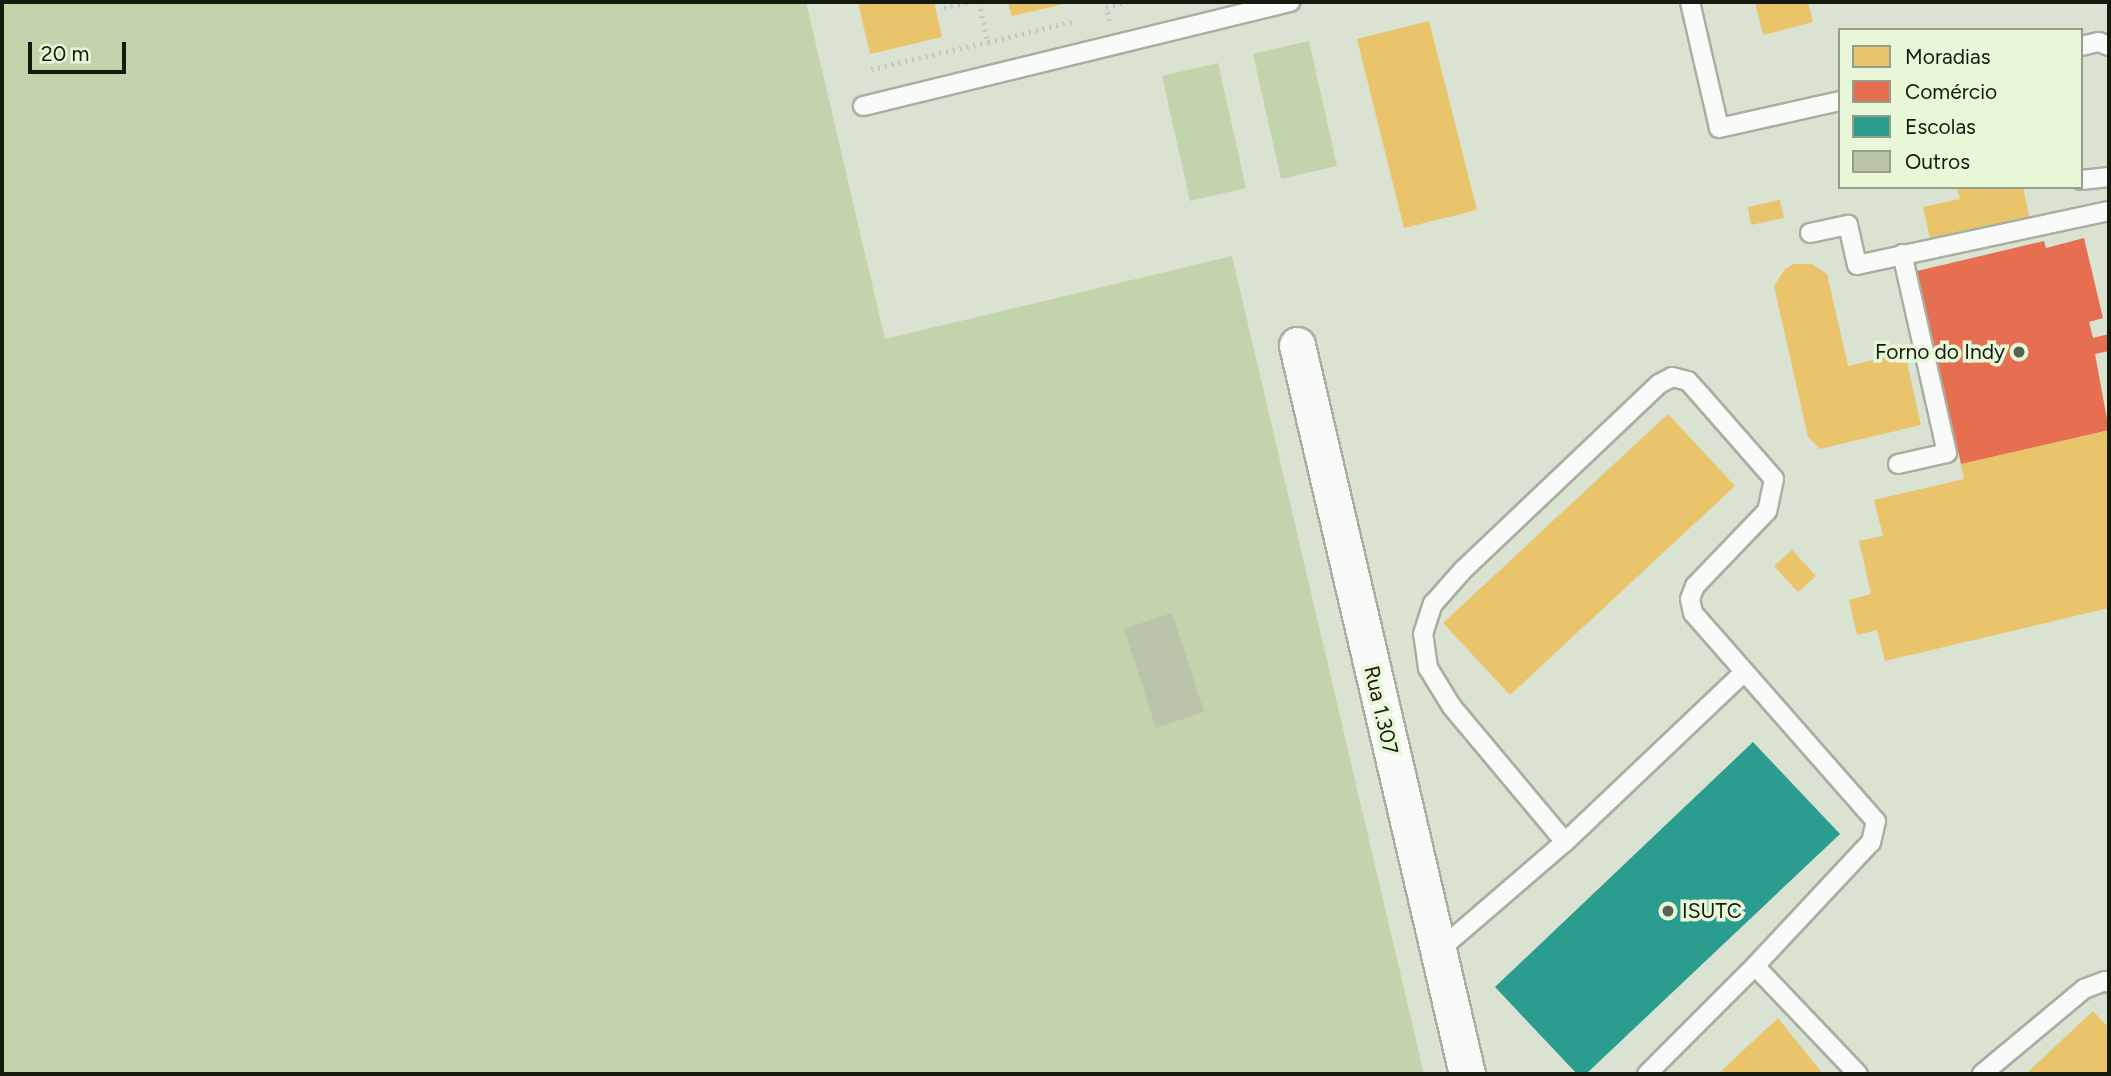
<!DOCTYPE html>
<html>
<head>
<meta charset="utf-8">
<style>
  body { margin:0 }
  #map { position:relative; width:2111px; height:1076px; overflow:hidden; background:#dae2d1; font-family:Figtree,sans-serif }
  div>[style] { position:absolute }
  .green>* { inset:0; background:#c2d4ab }
  .homes>* { inset:0; background:#e9c46a }
  .shops>* { inset:0; background:#e76f51 }
  .schools>* { inset:0; background:#2a9d8f }
  .building>* { inset:0; background:#b9c4ab }
  .path>* { height:4.5px; margin-top:-2.25px; transform-origin:0; background:repeating-linear-gradient(90deg,#c3c6c0 0 2px,transparent 0 7px) }
  .roads { filter:drop-shadow(2px 0 #a8aea1) drop-shadow(-2px 0 #a8aea1) drop-shadow(0 2px #a8aea1) drop-shadow(0 -2px #a8aea1) }
  .lane>* { height:18px; margin:-9px; padding:0 9px; transform-origin:9px; border-radius:9px; background:#f9fbf8 }
  .street>* { height:35px; margin:-17.5px; padding:0 17.5px; transform-origin:17.5px; border-radius:17.5px; background:#f9fbf8 }
  .dots>* { width:19px; height:19px; translate:-50% -50%; box-sizing:border-box; border:4px solid #e8f7d7; border-radius:50% }
  span { translate:-50% -50%; white-space:nowrap; text-align:center; line-height:1.15; -webkit-text-stroke:7px #e8f7d7; paint-order:stroke }
  .poi-label { font-size:21px; color:#151a0f }
  .right { translate:-100% -50%; text-align:right }
  .left { translate:0 -50%; text-align:left }
  .street-label { font-size:21px; color:#151a0f }
  .frame { position:absolute; inset:0; border:4px solid #151a0f; pointer-events:none }
  .legend { position:absolute; left:1838px; top:28px; width:245px; height:161px; box-sizing:border-box; background:#e8f7d7; border:2px solid #949f87; margin:0; padding:9px 12px; list-style:none; font-size:21px; color:#151a0f }
  .legend li { display:flex; align-items:center; gap:14px; height:35px }
  .legend b { width:35px; border:2px solid #949f87 }
  .scale { position:absolute; left:28px; top:42px; width:98px; height:32px; box-sizing:border-box; border:4px solid #151a0f; border-top:0; padding-left:9px; font-size:21px; line-height:24px; white-space:nowrap; color:#151a0f; -webkit-text-stroke:5px #e8f7d7; paint-order:stroke }
</style>
</head>
<body>
<div id="map">
  <div class="green">
    <i style="clip-path:polygon(2px 2px,806px 2px,885px 339px,1232px 256px,1424px 1074px,2px 1074px)"></i>
    <i style="clip-path:polygon(1309px 41px,1337px 166px,1281px 179px,1253px 54px)"></i>
    <i style="clip-path:polygon(1218px 63px,1246px 188px,1190px 201px,1162px 76px)"></i>
  </div>
  <div class="homes">
    <i style="clip-path:polygon(858px 2px,934px 2px,942px 37px,870px 54px)"></i>
    <i style="clip-path:polygon(1008px 2px,1068px 2px,1068px 3px,1012px 16px)"></i>
    <i style="clip-path:polygon(1755px 2px,1808px 2px,1813px 22px,1763px 35px)"></i>
    <i style="clip-path:polygon(1429px 21px,1477px 210px,1404px 228px,1357px 39px)"></i>
    <i style="clip-path:polygon(1957px 187px,2023px 187px,2030px 220px,1931px 242px,1923px 207px,1960px 199px)"></i>
    <i style="clip-path:polygon(1780px 200px,1784px 218px,1751px 225px,1748px 207px)"></i>
    <i style="clip-path:polygon(1794px 264px,1812px 264px,1827px 274px,1848px 366px,1905px 353px,1921px 425px,1820px 449px,1808px 437px,1774px 286px,1785px 269px)"></i>
    <i style="clip-path:polygon(1668px 414px,1735px 486px,1510px 695px,1443px 623px)"></i>
    <i style="clip-path:polygon(2109px 430px,2109px 608px,1885px 661px,1877px 630px,1857px 635px,1849px 600px,1871px 594px,1859px 541px,1883px 536px,1874px 500px,1964px 479px,1961px 464px)"></i>
    <i style="clip-path:polygon(1792px 550px,1816px 576px,1798px 592px,1774px 566px)"></i>
    <i style="clip-path:polygon(2093px 1011px,2109px 1028px,2109px 1074px,2026px 1074px)"></i>
    <i style="clip-path:polygon(1778px 1018px,1823px 1074px,1718px 1074px)"></i>
  </div>
  <div class="shops">
    <i style="clip-path:polygon(2084px 238px,2103px 318px,2089px 322px,2093px 338px,2109px 334px,2109px 351px,2095px 354px,2109px 430px,1961px 464px,1917px 271px,2044px 241px,2046px 248px)"></i>
  </div>
  <div class="schools">
    <i style="clip-path:polygon(1753px 742px,1840px 834px,1586px 1074px,1577px 1074px,1495px 987px)"></i>
  </div>
  <div class="building">
    <i style="clip-path:polygon(1172px 613px,1204px 712px,1156px 728px,1124px 629px)"></i>
  </div>
  <div class="path">
    <i style="left:979px;top:2px;width:41px;rotate:77.3deg"></i>
    <i style="left:988px;top:42px;width:89px;rotate:-13.7deg"></i>
    <i style="left:944px;top:8px;width:25px;rotate:-14deg"></i>
    <i style="left:1109px;top:21px;width:14px;rotate:-102deg"></i>
    <i style="left:1106px;top:7px;width:20px;rotate:-15deg"></i>
    <i style="left:871px;top:69px;width:120px;rotate:-13deg"></i>
  </div>
  <div class="roads">
    <div class="lane">
      <i style="left:1690px;top:2px;width:129px;rotate:77deg"></i>
      <i style="left:1719px;top:128px;width:124px;rotate:-12.6deg"></i>
      <i style="left:2081px;top:46px;width:18px;rotate:-13deg"></i>
      <i style="left:2099px;top:42px;width:11px;rotate:22deg"></i>
      <i style="left:863px;top:106px;width:440px;rotate:-13.7deg"></i>
      <i style="left:2081px;top:180px;width:28px;rotate:-6deg"></i>
      <i style="left:1810px;top:233px;width:39px;rotate:-12deg"></i>
      <i style="left:1848px;top:225px;width:41px;rotate:77.3deg"></i>
      <i style="left:1857px;top:265px;width:258px;rotate:-12.1deg"></i>
      <i style="left:1898px;top:464px;width:50px;rotate:-12.7deg"></i>
      <i style="left:1947px;top:453px;width:204px;rotate:-102.7deg"></i>
      <i style="left:1565px;top:842px;width:176px;rotate:-129.9deg"></i>
      <i style="left:1452px;top:707px;width:46px;rotate:-121.6deg"></i>
      <i style="left:1428px;top:668px;width:34px;rotate:-98deg"></i>
      <i style="left:1423px;top:634px;width:32px;rotate:-72deg"></i>
      <i style="left:1433px;top:604px;width:45px;rotate:-48.6deg"></i>
      <i style="left:1463px;top:570px;width:270px;rotate:-43.5deg"></i>
      <i style="left:1659px;top:384px;width:15px;rotate:-28deg"></i>
      <i style="left:1672px;top:377px;width:16px;rotate:14deg"></i>
      <i style="left:1688px;top:381px;width:13px;rotate:48deg"></i>
      <i style="left:1697px;top:391px;width:117px;rotate:48.8deg"></i>
      <i style="left:1774px;top:479px;width:33px;rotate:102deg"></i>
      <i style="left:1767px;top:511px;width:104px;rotate:133.8deg"></i>
      <i style="left:1695px;top:586px;width:14px;rotate:111deg"></i>
      <i style="left:1690px;top:599px;width:14px;rotate:78deg"></i>
      <i style="left:1693px;top:613px;width:277px;rotate:48.7deg"></i>
      <i style="left:1876px;top:821px;width:22px;rotate:103deg"></i>
      <i style="left:1871px;top:842px;width:170px;rotate:133.1deg"></i>
      <i style="left:1755px;top:966px;width:149px;rotate:46.4deg"></i>
      <i style="left:1437px;top:952px;width:169px;rotate:-40.7deg"></i>
      <i style="left:1565px;top:842px;width:245px;rotate:-43.5deg"></i>
      <i style="left:1647px;top:1074px;width:153px;rotate:-45deg"></i>
      <i style="left:1982px;top:1074px;width:133px;rotate:-39.8deg"></i>
      <i style="left:2084px;top:989px;width:22px;rotate:-21deg"></i>
      <i style="left:2105px;top:981px;width:4px;rotate:27deg"></i>
    </div>
    <div class="street">
      <i style="left:1297px;top:345px;width:749px;rotate:76.87deg"></i>
    </div>
  </div>
  <div class="dots">
    <i style="left:2019px;top:352px;background:#5a6053"></i>
    <i style="left:1668px;top:911px;background:#5a6053"></i>
  </div>
  <div class="poi-label">
    <span class="right" style="left:2005px;top:352px">Forno do Indy</span>
    <span class="left" style="left:1682px;top:911px">ISUTC</span>
  </div>
  <div class="street-label">
    <span style="left:1381px;top:710px;rotate:77deg">Rua 1.307</span>
  </div>
  <div class="frame"></div>
  <ul class="legend">
  <li><b style="height:19px;background:#e9c46a"></b>Moradias</li>
  <li><b style="height:19px;background:#e76f51"></b>Comércio</li>
  <li><b style="height:19px;background:#2a9d8f"></b>Escolas</li>
  <li><b style="height:19px;background:#b9c4ab"></b>Outros</li>
  </ul>
  <div class="scale">20 m</div>
</div>
</body>
</html>
